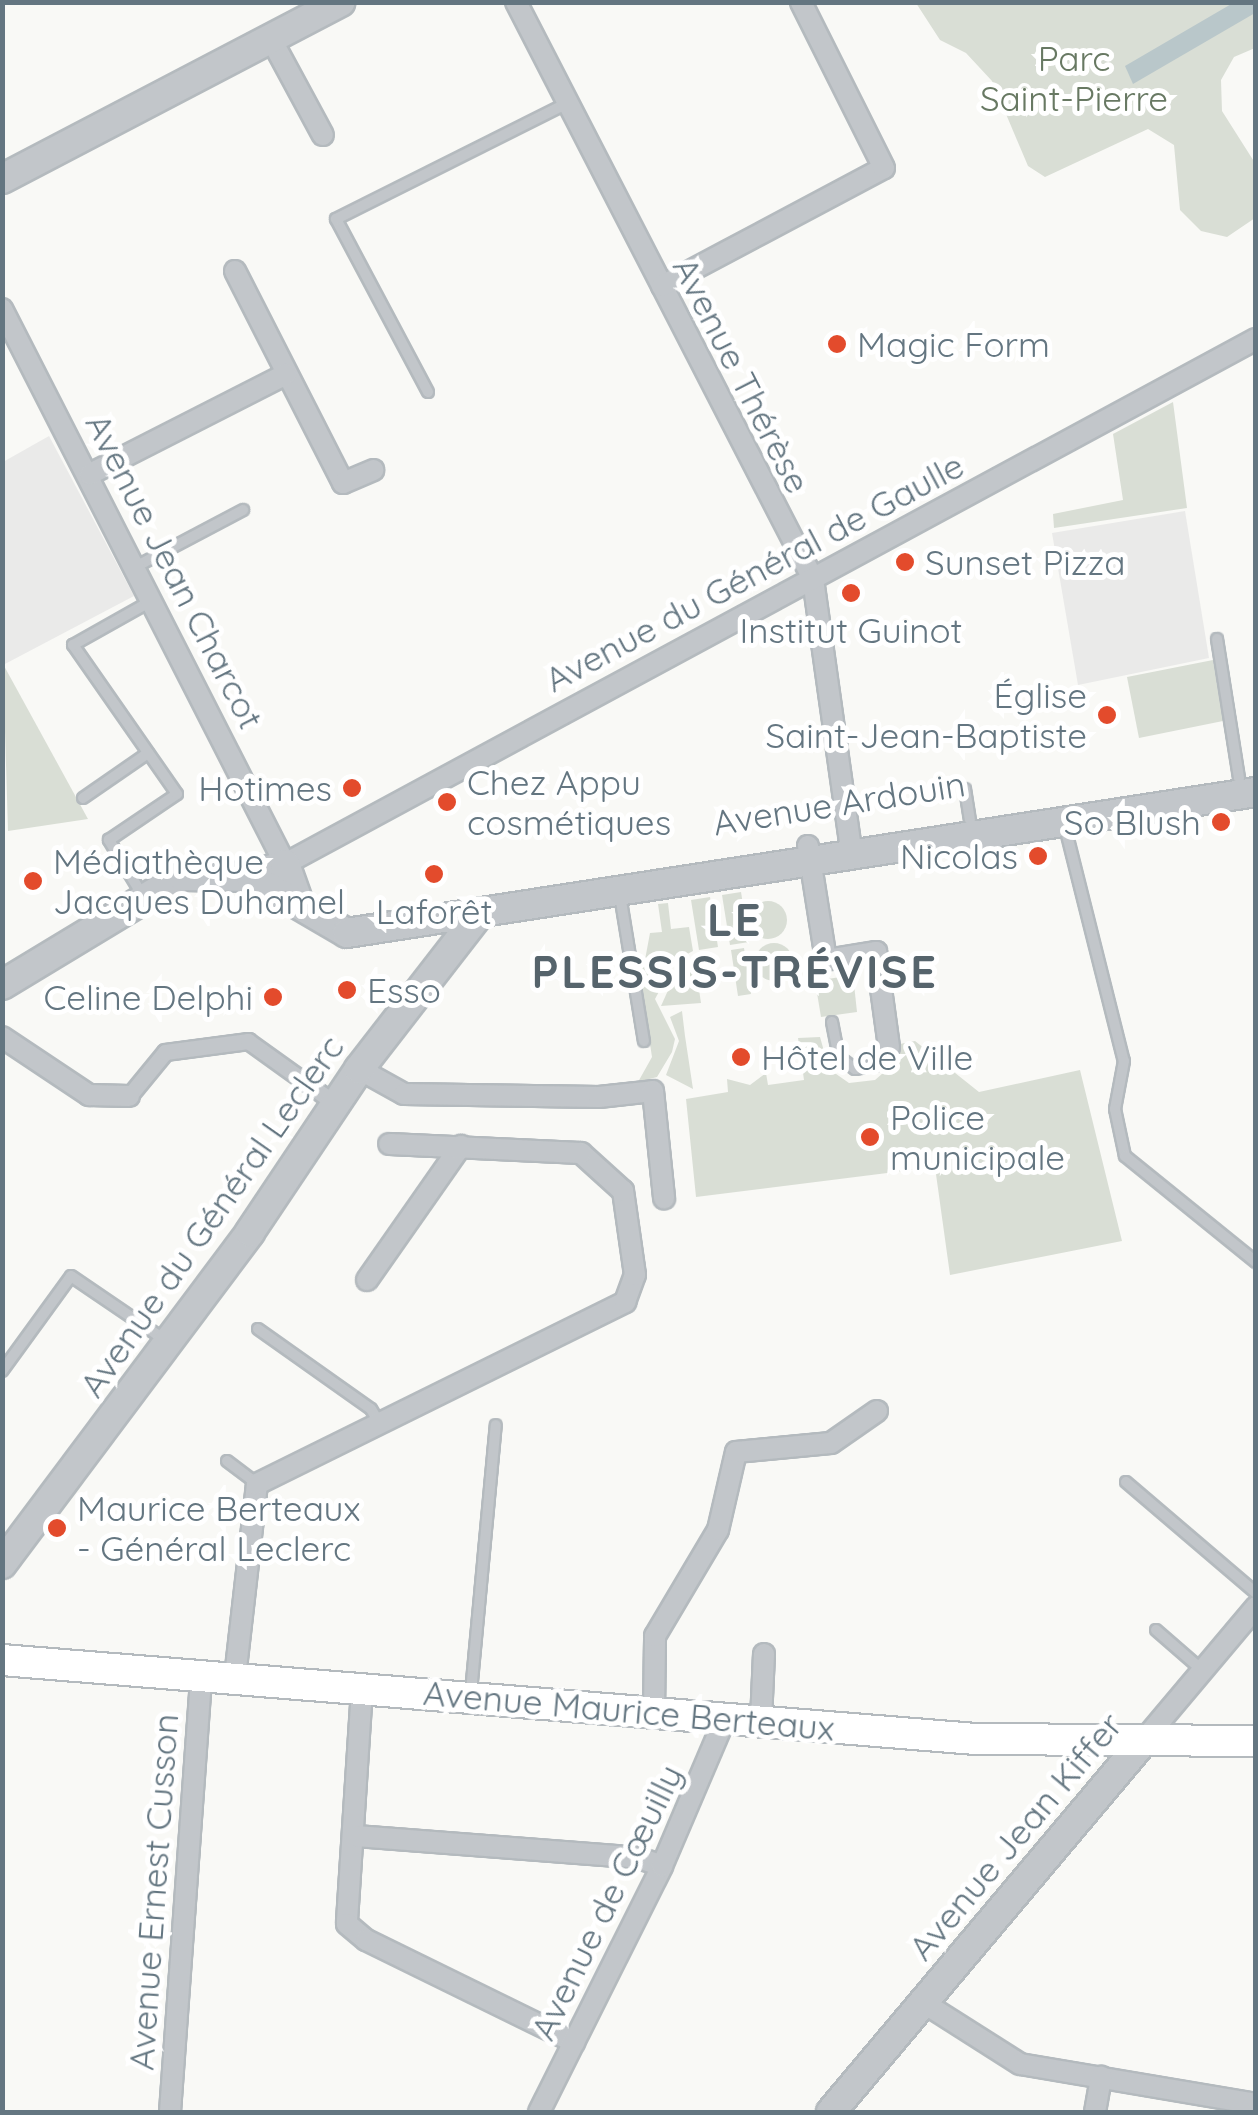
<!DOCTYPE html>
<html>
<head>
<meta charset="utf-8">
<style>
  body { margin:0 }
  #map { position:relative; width:1258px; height:2115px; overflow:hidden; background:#f9f9f6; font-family:Quicksand,sans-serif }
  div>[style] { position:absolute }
  .built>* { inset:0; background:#eaeae9 }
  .green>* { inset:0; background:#d9ded5 }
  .round { border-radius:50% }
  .water>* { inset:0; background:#b9c7ca }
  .roads { filter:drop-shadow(2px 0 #b4babe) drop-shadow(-2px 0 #b4babe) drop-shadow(0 2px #b4babe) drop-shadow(0 -2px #b4babe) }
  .service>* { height:10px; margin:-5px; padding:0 5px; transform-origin:5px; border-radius:5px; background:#c2c6ca }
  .pedestrian>* { height:15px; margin:-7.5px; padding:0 7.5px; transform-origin:7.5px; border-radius:7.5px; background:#c2c6ca }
  .minor>* { height:20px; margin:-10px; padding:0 10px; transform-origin:10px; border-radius:10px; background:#c2c6ca }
  .tertiary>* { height:28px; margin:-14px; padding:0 14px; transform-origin:14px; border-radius:14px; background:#c2c6ca }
  .secondary>* { height:30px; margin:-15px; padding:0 15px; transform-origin:15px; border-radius:15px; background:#fff }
  .dots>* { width:28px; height:28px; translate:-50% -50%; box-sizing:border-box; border:5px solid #fff; border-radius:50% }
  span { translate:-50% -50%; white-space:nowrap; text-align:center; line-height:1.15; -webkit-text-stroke:10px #fff; paint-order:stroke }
  .park-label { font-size:35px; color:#687963 }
  .poi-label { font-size:35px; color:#647681 }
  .left { translate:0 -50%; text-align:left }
  .right { translate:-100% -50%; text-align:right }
  .street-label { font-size:35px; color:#647681 }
  .district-label { font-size:45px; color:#56646c; font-weight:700; letter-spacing:2.5px }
  .frame { position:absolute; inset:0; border:5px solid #647681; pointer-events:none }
</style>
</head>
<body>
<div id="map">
  <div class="built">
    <i style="clip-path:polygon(49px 436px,134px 596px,3px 665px,3px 462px)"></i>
    <i style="clip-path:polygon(1185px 511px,1209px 658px,1078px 685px,1052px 533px)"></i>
  </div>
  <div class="green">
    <i style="clip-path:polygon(916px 3px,1255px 3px,1255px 48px,1234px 57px,1221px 80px,1222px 111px,1255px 163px,1255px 218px,1227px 237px,1201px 231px,1180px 210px,1174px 145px,1148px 129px,1045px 177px,1028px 166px,992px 81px,966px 53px,940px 40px)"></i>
    <i style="clip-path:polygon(1173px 402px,1187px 508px,1054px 528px,1053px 514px,1123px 500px,1113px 434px)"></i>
    <i style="clip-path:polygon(1213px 660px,1223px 721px,1139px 738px,1127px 677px)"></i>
    <i style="clip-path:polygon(3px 664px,88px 819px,8px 831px)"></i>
    <i style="clip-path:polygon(741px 892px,749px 942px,730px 945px,722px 895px)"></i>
    <i style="clip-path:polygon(710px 897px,718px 947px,699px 950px,691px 900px)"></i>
    <i class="round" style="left:749px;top:901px;width:38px;height:38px"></i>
    <i style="clip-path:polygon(668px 903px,671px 929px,689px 927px,693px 951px,676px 960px,655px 999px,675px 1039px,672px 1052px,657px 1077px,638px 1082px,652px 1057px,638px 965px,644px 965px,650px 933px,662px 932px,658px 904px)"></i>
    <i class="round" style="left:755px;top:943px;width:38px;height:38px"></i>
    <i style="clip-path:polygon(744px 948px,751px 994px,738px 996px,731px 950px)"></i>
    <i style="clip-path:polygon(694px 956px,701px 1003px,661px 1006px,679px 966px)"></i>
    <i style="clip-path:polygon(853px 975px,857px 1012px,821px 1017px,815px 981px)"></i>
    <i style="clip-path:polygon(682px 1011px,685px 1036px,693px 1089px,666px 1075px,679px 1041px,670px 1017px)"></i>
    <i style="clip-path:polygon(820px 1037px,829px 1069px,849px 1083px,875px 1080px,898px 1060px,900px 1044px,915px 1041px,979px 1092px,1080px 1070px,1122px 1241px,950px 1275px,935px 1167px,696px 1197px,686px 1099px,728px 1092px,727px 1079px,750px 1085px,766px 1073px,768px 1085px,804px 1080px,798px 1038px)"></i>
  </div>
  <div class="water">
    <i style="clip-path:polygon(1233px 3px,1255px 3px,1255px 13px,1133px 84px,1125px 66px)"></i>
  </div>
  <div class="roads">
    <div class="service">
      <i style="left:428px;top:392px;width:196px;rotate:-118deg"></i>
      <i style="left:336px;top:219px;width:259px;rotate:-26.6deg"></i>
      <i style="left:137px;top:566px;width:120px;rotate:-27.8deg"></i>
      <i style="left:1217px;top:639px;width:141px;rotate:81deg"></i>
      <i style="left:965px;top:789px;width:31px;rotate:81deg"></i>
      <i style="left:83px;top:798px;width:79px;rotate:-34.7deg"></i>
      <i style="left:1064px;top:823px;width:245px;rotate:75.9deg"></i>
      <i style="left:1124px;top:1061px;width:49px;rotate:100.6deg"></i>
      <i style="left:1115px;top:1109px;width:48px;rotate:78deg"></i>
      <i style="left:1125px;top:1156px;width:169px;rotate:39deg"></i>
      <i style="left:620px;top:895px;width:148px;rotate:80.7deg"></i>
      <i style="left:143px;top:896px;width:66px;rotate:-121.3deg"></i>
      <i style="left:109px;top:840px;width:82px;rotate:-34.1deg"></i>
      <i style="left:177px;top:794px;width:182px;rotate:-124.9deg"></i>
      <i style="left:73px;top:645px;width:92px;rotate:-29.4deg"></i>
      <i style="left:832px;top:1022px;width:36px;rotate:79deg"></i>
      <i style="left:839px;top:1057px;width:20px;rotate:37deg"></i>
      <i style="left:855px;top:1069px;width:23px;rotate:-10deg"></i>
      <i style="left:878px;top:1065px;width:21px;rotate:-59deg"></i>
      <i style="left:258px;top:1329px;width:138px;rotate:35.3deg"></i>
      <i style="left:371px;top:1409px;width:14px;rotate:60deg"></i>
      <i style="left:2px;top:1371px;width:117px;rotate:-54deg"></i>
      <i style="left:71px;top:1276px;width:114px;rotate:34.2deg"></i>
      <i style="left:227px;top:1461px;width:38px;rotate:37deg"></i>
      <i style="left:1126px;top:1482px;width:171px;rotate:40.5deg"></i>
      <i style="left:1156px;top:1630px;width:61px;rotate:41deg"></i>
      <i style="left:471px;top:1692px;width:268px;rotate:-84.7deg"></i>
    </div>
    <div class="pedestrian">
      <i style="left:129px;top:1096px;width:57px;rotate:-50.7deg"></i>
      <i style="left:165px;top:1052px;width:84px;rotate:-7.5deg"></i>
      <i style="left:248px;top:1041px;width:110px;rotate:35.7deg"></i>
    </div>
    <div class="minor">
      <i style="left:516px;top:2px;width:649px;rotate:62.76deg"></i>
      <i style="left:813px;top:579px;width:280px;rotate:82deg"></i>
      <i style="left:271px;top:39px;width:109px;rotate:61.6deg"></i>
      <i style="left:235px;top:271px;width:238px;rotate:63deg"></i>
      <i style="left:343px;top:483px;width:33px;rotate:-23deg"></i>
      <i style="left:662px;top:286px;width:251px;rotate:-28deg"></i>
      <i style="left:884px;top:168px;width:186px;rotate:-116.6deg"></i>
      <i style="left:2px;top:309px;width:623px;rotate:62.98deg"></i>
      <i style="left:285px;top:864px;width:1104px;rotate:-28.4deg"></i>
      <i style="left:90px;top:474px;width:220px;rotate:-27deg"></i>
      <i style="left:808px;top:846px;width:115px;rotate:81deg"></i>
      <i style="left:826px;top:960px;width:51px;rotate:-9.1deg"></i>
      <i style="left:876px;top:952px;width:96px;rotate:82.2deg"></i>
      <i style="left:2px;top:1037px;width:105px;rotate:33.7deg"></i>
      <i style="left:89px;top:1095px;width:40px;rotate:1.4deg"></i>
      <i style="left:359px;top:1069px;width:51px;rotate:29.1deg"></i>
      <i style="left:404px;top:1094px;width:195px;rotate:0.9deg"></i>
      <i style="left:599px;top:1097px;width:54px;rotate:-6.3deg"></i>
      <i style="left:653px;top:1091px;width:108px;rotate:84.1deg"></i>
      <i style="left:367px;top:1280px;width:164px;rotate:-55deg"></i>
      <i style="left:235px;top:1677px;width:194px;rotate:-83.5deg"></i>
      <i style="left:257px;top:1484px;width:411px;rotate:-26.3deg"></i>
      <i style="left:625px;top:1302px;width:29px;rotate:-70deg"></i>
      <i style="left:635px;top:1275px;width:85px;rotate:-98.1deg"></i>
      <i style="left:623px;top:1191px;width:57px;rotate:-137.9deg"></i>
      <i style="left:581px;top:1153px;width:192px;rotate:-177.3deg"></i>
      <i style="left:362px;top:1689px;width:235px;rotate:93.7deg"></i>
      <i style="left:347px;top:1924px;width:25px;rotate:40deg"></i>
      <i style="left:366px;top:1940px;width:232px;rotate:26.1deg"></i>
      <i style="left:654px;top:1712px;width:76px;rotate:-89.2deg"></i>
      <i style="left:655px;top:1636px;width:123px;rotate:-59.3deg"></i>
      <i style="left:718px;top:1530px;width:80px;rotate:-77deg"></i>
      <i style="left:736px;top:1452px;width:95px;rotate:-5.4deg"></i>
      <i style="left:831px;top:1443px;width:56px;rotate:-34.8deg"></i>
      <i style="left:761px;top:1720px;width:66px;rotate:-87.4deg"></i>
      <i style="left:1144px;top:1740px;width:174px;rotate:-49.9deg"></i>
      <i style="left:356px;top:1836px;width:284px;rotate:4.4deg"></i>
      <i style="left:639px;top:1858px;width:24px;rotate:19deg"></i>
      <i style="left:924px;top:2003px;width:114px;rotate:32.4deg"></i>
      <i style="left:1020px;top:2064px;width:239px;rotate:9.6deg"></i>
      <i style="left:170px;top:2112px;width:437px;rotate:-85.9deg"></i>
      <i style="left:539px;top:2112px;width:275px;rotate:-63.4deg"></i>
      <i style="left:662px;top:1866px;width:161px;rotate:-66.9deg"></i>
      <i style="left:1095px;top:2112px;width:36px;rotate:-80deg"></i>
    </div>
    <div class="tertiary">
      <i style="left:2px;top:179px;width:382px;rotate:-27.6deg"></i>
      <i style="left:251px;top:877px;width:36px;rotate:-21deg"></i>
      <i style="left:285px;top:864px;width:41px;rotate:70.3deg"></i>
      <i style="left:2px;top:985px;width:210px;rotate:-31.2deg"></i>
      <i style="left:182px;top:876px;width:69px;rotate:0.8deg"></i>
      <i style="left:251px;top:877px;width:111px;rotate:30.3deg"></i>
      <i style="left:347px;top:933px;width:920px;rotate:-8.82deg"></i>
      <i style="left:2px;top:1564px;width:414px;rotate:-53.2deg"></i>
      <i style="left:250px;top:1232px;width:196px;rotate:-56.2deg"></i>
      <i style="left:359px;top:1069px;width:191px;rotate:-52.2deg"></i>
      <i style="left:831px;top:2112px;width:486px;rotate:-49.9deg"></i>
    </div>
    <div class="secondary">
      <i style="left:2px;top:1660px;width:976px;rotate:4.64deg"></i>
      <i style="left:975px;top:1739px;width:281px;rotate:0.4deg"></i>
    </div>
  </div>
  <div class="dots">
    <i style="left:837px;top:344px;background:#e34b2c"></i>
    <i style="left:905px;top:562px;background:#e34b2c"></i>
    <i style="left:851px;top:593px;background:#e34b2c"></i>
    <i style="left:1107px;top:715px;background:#e34b2c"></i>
    <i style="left:352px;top:788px;background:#e34b2c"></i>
    <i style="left:447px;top:802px;background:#e34b2c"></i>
    <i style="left:1221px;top:822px;background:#e34b2c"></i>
    <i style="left:1038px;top:856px;background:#e34b2c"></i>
    <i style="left:434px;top:874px;background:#e34b2c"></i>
    <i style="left:33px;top:881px;background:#e34b2c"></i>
    <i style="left:347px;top:990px;background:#e34b2c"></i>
    <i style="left:273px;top:997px;background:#e34b2c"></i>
    <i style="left:741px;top:1057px;background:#e34b2c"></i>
    <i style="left:870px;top:1137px;background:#e34b2c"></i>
    <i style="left:57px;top:1528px;background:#e34b2c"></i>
  </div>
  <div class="park-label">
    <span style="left:1074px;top:78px">Parc<br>Saint-Pierre</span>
  </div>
  <div class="poi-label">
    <span class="left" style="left:857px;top:344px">Magic Form</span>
    <span class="left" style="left:925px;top:562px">Sunset Pizza</span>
    <span style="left:851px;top:630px">Institut Guinot</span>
    <span class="right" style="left:1087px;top:715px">Église<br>Saint-Jean-Baptiste</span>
    <span class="left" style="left:467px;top:802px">Chez Appu<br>cosmétiques</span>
    <span class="right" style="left:332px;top:788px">Hotimes</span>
    <span class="right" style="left:1201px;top:822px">So Blush</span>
    <span class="right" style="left:1018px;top:856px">Nicolas</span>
    <span class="left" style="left:53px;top:881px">Médiathèque<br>Jacques Duhamel</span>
    <span style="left:434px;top:911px">Laforêt</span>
    <span class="left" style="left:367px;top:990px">Esso</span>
    <span class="right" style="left:253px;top:997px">Celine Delphi</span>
    <span class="left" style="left:761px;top:1057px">Hôtel de Ville</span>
    <span class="left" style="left:890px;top:1137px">Police<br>municipale</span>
    <span class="left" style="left:77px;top:1528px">Maurice Berteaux<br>- Général Leclerc</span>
  </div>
  <div class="street-label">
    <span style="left:742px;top:375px;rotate:63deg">Avenue Thérèse</span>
    <span style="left:175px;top:571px;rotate:63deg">Avenue Jean Charcot</span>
    <span style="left:754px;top:572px;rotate:-28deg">Avenue du Général de Gaulle</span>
    <span style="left:839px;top:803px;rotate:-9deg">Avenue Ardouin</span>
    <span style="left:211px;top:1216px;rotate:-55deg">Avenue du Général Leclerc</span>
    <span style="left:629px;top:1710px;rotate:5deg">Avenue Maurice Berteaux</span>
    <span style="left:1015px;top:1836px;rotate:-50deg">Avenue Jean Kiffer</span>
    <span style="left:153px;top:1892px;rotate:-86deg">Avenue Ernest Cusson</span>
    <span style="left:606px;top:1902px;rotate:-64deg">Avenue de Cœuilly</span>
  </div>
  <div class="district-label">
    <span style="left:735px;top:946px">LE<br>PLESSIS-TRÉVISE</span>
  </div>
  <div class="frame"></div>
</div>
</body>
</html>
